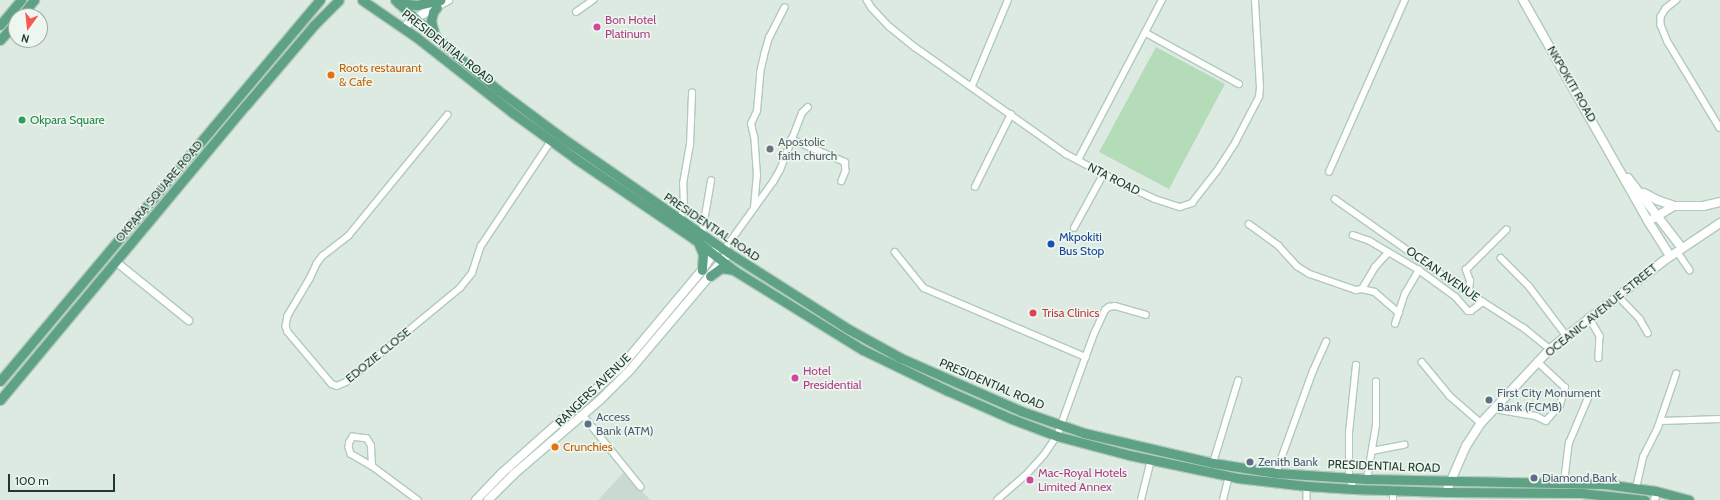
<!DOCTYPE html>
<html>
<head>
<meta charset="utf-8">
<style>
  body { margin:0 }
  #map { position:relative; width:1720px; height:500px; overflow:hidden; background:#ddeae2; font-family:Cabin,sans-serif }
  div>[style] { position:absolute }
  .built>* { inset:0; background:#cbdad0 }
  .green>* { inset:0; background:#b4dcb8 }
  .roads { filter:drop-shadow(1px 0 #b0cabc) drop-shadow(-1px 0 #b0cabc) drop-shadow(0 1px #b0cabc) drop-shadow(0 -1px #b0cabc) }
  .minor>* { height:5.5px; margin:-2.75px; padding:0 2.75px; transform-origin:2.75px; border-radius:2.75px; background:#fff }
  .tertiary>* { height:7px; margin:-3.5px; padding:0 3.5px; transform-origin:3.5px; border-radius:3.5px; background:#fff }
  .secondary>* { height:8px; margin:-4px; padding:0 4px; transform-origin:4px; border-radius:4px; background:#fff }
  .primary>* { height:9px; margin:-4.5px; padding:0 4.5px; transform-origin:4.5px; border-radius:4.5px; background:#5fa185 }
  .dots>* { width:11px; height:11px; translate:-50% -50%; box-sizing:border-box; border:2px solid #edf7f0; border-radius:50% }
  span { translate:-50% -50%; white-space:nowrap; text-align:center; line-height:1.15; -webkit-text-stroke:3px #edf7f0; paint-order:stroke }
  .hotel-label { font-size:12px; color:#b23c85 }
  .left { translate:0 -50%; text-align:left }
  .street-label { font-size:12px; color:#1e3a2d }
  .food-label { font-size:12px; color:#c56008 }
  .leisure-label { font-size:12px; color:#27864d }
  .worship-label { font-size:12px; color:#5b616d }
  .transit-label { font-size:12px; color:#164399 }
  .health-label { font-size:12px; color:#be3a42 }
  .service-label { font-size:12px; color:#4e5e75 }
  .north { position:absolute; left:8px; top:8px; width:40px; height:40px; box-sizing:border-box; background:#edf7f0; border:1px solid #9aaba2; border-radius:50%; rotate:195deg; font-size:11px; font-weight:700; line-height:16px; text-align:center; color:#1e3a2d }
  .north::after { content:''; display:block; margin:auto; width:14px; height:18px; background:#f8584d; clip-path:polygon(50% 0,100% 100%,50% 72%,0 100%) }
  .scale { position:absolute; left:8px; top:474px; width:107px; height:18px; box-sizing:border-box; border:2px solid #1e3a2d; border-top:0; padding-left:5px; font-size:12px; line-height:14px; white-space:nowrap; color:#1e3a2d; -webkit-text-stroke:3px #edf7f0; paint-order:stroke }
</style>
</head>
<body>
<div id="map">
  <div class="built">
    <i style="clip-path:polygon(625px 471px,650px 500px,598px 500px)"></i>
  </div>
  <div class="green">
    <i style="clip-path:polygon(1156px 47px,1225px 84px,1169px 189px,1099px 152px)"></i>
  </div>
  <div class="roads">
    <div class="minor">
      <i style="left:867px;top:0;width:9px;rotate:58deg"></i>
      <i style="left:872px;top:8px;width:26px;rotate:47deg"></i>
      <i style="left:890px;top:27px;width:32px;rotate:39deg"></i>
      <i style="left:915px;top:47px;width:185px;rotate:35.3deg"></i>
      <i style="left:1066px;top:154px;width:64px;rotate:27.8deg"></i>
      <i style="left:1123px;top:184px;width:35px;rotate:25deg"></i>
      <i style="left:1155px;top:199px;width:26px;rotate:18deg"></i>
      <i style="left:1180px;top:207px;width:13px;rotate:-18deg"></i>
      <i style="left:1192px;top:203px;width:41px;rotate:-52deg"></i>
      <i style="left:1217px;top:171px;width:33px;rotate:-57deg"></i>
      <i style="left:1235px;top:143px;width:52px;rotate:-62.4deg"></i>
      <i style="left:1259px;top:97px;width:9px;rotate:-84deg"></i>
      <i style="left:1260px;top:88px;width:88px;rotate:-93.3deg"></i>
      <i style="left:1677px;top:0;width:14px;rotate:141deg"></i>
      <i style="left:1666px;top:9px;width:9px;rotate:122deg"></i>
      <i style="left:1661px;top:17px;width:8px;rotate:90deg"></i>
      <i style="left:1661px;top:25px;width:18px;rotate:68deg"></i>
      <i style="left:1668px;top:42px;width:100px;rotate:58.8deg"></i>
      <i style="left:576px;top:12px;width:21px;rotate:-35deg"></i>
      <i style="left:1146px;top:33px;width:106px;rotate:28.7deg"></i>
      <i style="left:972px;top:86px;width:93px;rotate:-67.3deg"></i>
      <i style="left:448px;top:115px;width:156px;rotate:129.3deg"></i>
      <i style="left:349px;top:236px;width:33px;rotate:142deg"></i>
      <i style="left:323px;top:256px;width:10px;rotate:127deg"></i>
      <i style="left:317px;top:264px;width:17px;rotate:115deg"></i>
      <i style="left:310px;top:279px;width:43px;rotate:120.7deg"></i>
      <i style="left:288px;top:316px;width:10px;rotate:101deg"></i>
      <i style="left:286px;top:326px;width:6px;rotate:72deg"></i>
      <i style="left:288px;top:332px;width:68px;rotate:49.8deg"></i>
      <i style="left:332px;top:384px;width:5px;rotate:22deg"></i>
      <i style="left:337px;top:386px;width:10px;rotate:-24deg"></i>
      <i style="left:346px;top:382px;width:148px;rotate:-39.5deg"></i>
      <i style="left:460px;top:288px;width:19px;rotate:-51deg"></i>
      <i style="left:472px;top:273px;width:28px;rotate:-72deg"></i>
      <i style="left:481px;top:246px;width:126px;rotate:-56.3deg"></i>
      <i style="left:791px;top:139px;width:59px;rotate:23.1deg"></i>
      <i style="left:845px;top:162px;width:9px;rotate:84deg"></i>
      <i style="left:846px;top:171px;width:11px;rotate:112deg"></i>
      <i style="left:1078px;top:160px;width:181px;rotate:-62.3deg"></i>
      <i style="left:1329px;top:172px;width:188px;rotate:-66.2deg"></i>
      <i style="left:975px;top:187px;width:81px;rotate:-63.7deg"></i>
      <i style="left:1335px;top:199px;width:149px;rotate:35.2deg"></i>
      <i style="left:1457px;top:285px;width:80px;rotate:32.7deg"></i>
      <i style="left:1524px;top:328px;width:33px;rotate:39deg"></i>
      <i style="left:754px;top:208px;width:32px;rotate:-85deg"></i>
      <i style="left:757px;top:176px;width:39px;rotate:-94deg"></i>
      <i style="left:754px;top:137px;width:13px;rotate:-103deg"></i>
      <i style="left:751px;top:124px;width:14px;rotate:-65deg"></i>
      <i style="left:757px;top:111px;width:38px;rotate:-85deg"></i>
      <i style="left:760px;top:73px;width:18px;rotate:-77deg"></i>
      <i style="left:764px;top:55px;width:18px;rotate:-74deg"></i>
      <i style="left:769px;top:38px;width:34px;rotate:-63deg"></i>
      <i style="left:680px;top:220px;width:14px;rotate:-73deg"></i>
      <i style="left:684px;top:207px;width:23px;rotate:-92deg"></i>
      <i style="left:683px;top:184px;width:39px;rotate:-80deg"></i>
      <i style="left:690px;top:146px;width:53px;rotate:-87.8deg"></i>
      <i style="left:1249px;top:224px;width:37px;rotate:36deg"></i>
      <i style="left:1279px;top:246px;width:27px;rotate:48deg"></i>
      <i style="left:1297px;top:266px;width:15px;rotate:32deg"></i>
      <i style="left:1310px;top:274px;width:49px;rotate:19.2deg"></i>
      <i style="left:1356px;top:290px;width:6px;rotate:-9deg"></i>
      <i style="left:1362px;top:289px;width:26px;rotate:-59deg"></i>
      <i style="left:1375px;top:267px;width:19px;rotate:-47deg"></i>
      <i style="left:1074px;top:228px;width:60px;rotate:-61.3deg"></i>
      <i style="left:702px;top:234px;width:54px;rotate:-80.4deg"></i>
      <i style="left:1353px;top:235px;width:18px;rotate:19deg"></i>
      <i style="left:1370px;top:241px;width:57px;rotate:30.6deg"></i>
      <i style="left:1419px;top:270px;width:46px;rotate:36.1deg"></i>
      <i style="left:1456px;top:297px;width:18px;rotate:49deg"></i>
      <i style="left:1468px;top:311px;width:3px"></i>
      <i style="left:1471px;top:311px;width:15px;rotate:-37deg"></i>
      <i style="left:724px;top:250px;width:84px;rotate:-54.2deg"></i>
      <i style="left:773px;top:182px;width:14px;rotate:-60deg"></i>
      <i style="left:780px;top:170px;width:61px;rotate:-68.9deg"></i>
      <i style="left:802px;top:113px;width:8px;rotate:-45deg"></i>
      <i style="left:1677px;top:251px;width:23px;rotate:56deg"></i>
      <i style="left:895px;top:252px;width:46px;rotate:51.1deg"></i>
      <i style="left:924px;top:288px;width:176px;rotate:23.1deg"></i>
      <i style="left:1501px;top:258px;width:40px;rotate:45deg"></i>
      <i style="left:1529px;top:286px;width:61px;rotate:52.9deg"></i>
      <i style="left:1362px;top:289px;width:13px;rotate:13deg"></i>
      <i style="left:1375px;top:292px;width:32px;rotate:41deg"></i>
      <i style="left:1469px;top:292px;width:11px;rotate:-85deg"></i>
      <i style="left:1470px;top:281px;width:12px;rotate:-110deg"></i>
      <i style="left:1466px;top:270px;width:57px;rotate:-45deg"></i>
      <i style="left:1617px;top:295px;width:33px;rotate:46deg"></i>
      <i style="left:1640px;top:319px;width:16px;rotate:60deg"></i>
      <i style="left:1589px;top:317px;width:22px;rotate:60deg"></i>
      <i style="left:1600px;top:336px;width:22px;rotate:93deg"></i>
      <i style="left:1395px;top:324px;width:32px;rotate:-72deg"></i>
      <i style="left:1405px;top:294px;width:28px;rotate:-60deg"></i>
      <i style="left:1422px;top:362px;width:44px;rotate:50.5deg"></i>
      <i style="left:1450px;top:396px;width:41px;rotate:41.1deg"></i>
      <i style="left:1494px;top:409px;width:43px;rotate:9.5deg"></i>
      <i style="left:1536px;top:416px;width:11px;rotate:27deg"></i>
      <i style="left:1546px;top:421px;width:21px;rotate:-49deg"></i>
      <i style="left:1560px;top:405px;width:18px;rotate:-74deg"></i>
      <i style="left:1565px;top:388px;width:38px;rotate:-137deg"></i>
      <i style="left:583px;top:415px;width:92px;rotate:51.1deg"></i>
      <i style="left:1661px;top:421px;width:59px;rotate:-1.9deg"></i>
      <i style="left:1372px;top:451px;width:33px;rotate:-11deg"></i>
      <i style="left:1213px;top:463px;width:86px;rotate:-73deg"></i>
      <i style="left:372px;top:466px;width:20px;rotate:-93deg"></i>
      <i style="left:371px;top:446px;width:8px;rotate:-120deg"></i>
      <i style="left:367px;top:439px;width:14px;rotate:-172deg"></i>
      <i style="left:353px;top:437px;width:6px;rotate:121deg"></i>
      <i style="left:350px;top:442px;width:5px;rotate:101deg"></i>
      <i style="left:349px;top:447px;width:7px;rotate:74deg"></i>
      <i style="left:351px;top:454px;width:24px;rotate:30deg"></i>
      <i style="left:372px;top:466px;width:57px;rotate:36.5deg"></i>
      <i style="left:1276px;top:473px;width:109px;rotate:-70.1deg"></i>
      <i style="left:1313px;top:371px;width:32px;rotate:-66deg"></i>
      <i style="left:1367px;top:479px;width:55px;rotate:-80.5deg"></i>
      <i style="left:1376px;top:425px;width:43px;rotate:-90deg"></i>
      <i style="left:1564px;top:482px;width:39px;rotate:-83deg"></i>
      <i style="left:1569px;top:443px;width:49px;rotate:-67.1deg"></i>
      <i style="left:1307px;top:486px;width:14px;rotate:90deg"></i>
      <i style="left:1636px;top:488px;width:32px;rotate:-77deg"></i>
      <i style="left:1643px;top:457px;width:34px;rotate:-63deg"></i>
      <i style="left:1658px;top:427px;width:56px;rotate:-71.2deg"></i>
      <i style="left:1354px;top:489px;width:12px;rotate:-114deg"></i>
      <i style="left:1349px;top:478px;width:45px;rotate:-90deg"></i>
      <i style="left:1349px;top:433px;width:68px;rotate:-84.1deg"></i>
      <i style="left:997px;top:500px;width:37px;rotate:-41deg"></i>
      <i style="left:1025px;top:476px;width:28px;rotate:-48deg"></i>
      <i style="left:1044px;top:455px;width:23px;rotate:-56deg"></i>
      <i style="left:1057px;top:436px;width:109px;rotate:-70.1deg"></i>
      <i style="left:1094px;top:334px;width:26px;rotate:-65deg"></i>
      <i style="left:1105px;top:310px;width:5px;rotate:-37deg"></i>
      <i style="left:1109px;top:307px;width:6px;rotate:-9deg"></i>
      <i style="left:1115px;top:306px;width:32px;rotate:16deg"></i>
      <i style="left:1141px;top:500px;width:41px;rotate:-76deg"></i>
      <i style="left:1223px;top:500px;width:25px;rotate:-76deg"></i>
      <i style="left:1393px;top:500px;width:10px;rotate:-90deg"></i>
    </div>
    <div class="tertiary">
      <i style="left:115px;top:261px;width:94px;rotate:38.9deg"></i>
      <i style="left:1654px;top:500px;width:9px;rotate:-77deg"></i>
    </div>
    <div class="secondary">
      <i style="left:1523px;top:0;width:254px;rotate:60.5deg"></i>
      <i style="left:1648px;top:221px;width:41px;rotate:57.8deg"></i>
      <i style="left:403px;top:28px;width:14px;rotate:-39deg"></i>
      <i style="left:414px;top:19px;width:39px;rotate:-29deg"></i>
      <i style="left:1628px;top:178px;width:88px;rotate:52.4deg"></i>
      <i style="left:1644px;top:193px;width:15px;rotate:28deg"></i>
      <i style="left:1657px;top:200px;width:18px;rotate:19deg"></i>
      <i style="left:1674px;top:206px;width:29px"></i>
      <i style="left:1703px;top:206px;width:17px;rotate:-13deg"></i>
      <i style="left:1654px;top:218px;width:23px;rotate:-31deg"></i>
      <i style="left:1446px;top:492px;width:50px;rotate:-66.5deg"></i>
      <i style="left:1466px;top:446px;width:27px;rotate:-57deg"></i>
      <i style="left:1481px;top:423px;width:101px;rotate:-47deg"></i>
      <i style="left:1550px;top:349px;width:142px;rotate:-37.8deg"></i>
      <i style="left:1662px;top:262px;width:70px;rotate:-33.9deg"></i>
      <i style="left:476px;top:500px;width:37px;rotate:-46deg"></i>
      <i style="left:502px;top:473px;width:159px;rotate:-41.7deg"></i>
      <i style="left:621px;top:367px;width:126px;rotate:-50.1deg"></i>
      <i style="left:702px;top:270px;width:25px;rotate:-56deg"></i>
      <i style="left:488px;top:500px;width:37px;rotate:-45deg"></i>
      <i style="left:514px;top:474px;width:113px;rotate:-40.7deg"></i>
      <i style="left:600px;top:400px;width:42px;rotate:-45deg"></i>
      <i style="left:630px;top:370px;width:153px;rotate:-49.8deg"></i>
    </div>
    <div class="primary">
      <i style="left:362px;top:0;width:65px;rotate:34.4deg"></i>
      <i style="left:416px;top:37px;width:123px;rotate:38.1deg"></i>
      <i style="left:513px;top:113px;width:78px;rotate:36.1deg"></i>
      <i style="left:576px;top:159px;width:143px;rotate:34.1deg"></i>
      <i style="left:694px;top:239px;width:52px;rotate:38deg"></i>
      <i style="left:735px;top:271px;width:150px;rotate:31.7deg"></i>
      <i style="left:863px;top:350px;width:94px;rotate:25.8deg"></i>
      <i style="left:948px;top:391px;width:70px;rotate:23.6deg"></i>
      <i style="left:1012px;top:419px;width:48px;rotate:20.7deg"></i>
      <i style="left:1057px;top:436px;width:74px;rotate:14.8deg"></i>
      <i style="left:1129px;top:455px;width:111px;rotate:11.9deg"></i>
      <i style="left:1238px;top:478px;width:69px;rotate:6.6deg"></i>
      <i style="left:1307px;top:486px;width:47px;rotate:3.7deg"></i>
      <i style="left:1354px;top:489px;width:92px;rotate:1.9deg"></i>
      <i style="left:1446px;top:492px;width:136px;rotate:0.4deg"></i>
      <i style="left:1582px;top:493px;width:63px;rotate:6.3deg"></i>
      <i style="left:395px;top:0;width:82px;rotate:42deg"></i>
      <i style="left:456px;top:55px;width:55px;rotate:39.8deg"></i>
      <i style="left:498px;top:90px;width:79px;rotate:36.7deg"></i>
      <i style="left:561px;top:137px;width:204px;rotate:34.6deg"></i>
      <i style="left:729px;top:253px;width:143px;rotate:32.5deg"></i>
      <i style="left:850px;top:330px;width:58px;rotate:28.8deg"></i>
      <i style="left:901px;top:358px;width:131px;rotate:23.8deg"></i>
      <i style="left:1021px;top:411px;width:67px;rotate:19.2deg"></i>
      <i style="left:1084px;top:433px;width:132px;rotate:13.1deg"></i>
      <i style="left:1213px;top:463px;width:64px;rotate:9deg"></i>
      <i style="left:1276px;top:473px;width:91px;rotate:3.8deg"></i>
      <i style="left:1367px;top:479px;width:238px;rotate:1.2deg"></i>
      <i style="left:1605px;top:484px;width:51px;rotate:7.8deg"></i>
      <i style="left:1656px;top:491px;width:34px;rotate:15deg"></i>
      <i style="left:398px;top:3px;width:19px;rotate:6deg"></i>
      <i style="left:417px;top:5px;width:24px;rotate:-12deg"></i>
      <i style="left:21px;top:16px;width:21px;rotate:-51deg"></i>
      <i style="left:0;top:25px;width:33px;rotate:-50deg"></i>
      <i style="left:435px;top:36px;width:16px;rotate:-105deg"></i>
      <i style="left:431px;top:21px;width:9px;rotate:-77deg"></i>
      <i style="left:433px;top:12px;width:6px;rotate:-51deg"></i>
      <i style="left:0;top:40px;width:24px;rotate:-48deg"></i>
      <i style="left:699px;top:245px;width:10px;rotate:66deg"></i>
      <i style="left:703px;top:254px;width:16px;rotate:94deg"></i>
      <i style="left:710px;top:276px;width:14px;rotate:-36deg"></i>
      <i style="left:721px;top:268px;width:12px;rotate:9deg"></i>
      <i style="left:0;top:381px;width:498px;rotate:-50deg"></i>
      <i style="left:0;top:400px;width:384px;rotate:-50.2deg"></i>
      <i style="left:246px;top:105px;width:105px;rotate:-49.6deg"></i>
      <i style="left:314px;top:25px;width:35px;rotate:-45deg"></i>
    </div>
  </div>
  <div class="dots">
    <i style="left:597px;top:27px;background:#d1479c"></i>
    <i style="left:331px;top:75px;background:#e8710a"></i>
    <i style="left:22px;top:120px;background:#2e9e5b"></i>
    <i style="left:770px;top:149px;background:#6b7280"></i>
    <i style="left:1051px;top:244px;background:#1a4fb4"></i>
    <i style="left:1033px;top:313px;background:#e0444e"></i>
    <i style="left:795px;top:378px;background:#d1479c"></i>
    <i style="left:1489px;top:400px;background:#5c6f8a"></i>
    <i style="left:588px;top:424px;background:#5c6f8a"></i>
    <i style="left:555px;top:447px;background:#e8710a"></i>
    <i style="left:1250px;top:462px;background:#5c6f8a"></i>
    <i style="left:1534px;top:478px;background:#5c6f8a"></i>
    <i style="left:1030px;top:480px;background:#d1479c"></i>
  </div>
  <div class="hotel-label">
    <span class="left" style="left:605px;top:27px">Bon Hotel<br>Platinum</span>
    <span class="left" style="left:803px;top:378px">Hotel<br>Presidential</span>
    <span class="left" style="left:1038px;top:480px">Mac-Royal Hotels<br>Limited Annex</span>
  </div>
  <div class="street-label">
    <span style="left:448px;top:47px;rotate:38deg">PRESIDENTIAL ROAD</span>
    <span style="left:1572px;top:84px;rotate:60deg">NKPOKITI ROAD</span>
    <span style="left:1114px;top:179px;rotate:27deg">NTA ROAD</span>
    <span style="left:159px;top:191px;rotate:-50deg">OKPARA SQUARE ROAD</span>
    <span style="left:712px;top:227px;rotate:34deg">PRESIDENTIAL ROAD</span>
    <span style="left:1443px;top:274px;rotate:35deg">OCEAN AVENUE</span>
    <span style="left:1601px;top:310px;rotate:-39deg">OCEANIC AVENUE STREET</span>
    <span style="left:378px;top:355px;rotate:-39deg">EDOZIE CLOSE</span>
    <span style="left:992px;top:384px;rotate:23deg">PRESIDENTIAL ROAD</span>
    <span style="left:593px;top:390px;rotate:-44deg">RANGERS AVENUE</span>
    <span style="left:1384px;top:466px;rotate:2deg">PRESIDENTIAL ROAD</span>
  </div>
  <div class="food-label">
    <span class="left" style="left:339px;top:75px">Roots restaurant<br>&amp; Cafe</span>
    <span class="left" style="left:563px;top:447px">Crunchies</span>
  </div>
  <div class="leisure-label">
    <span class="left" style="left:30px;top:120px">Okpara Square</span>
  </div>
  <div class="worship-label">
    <span class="left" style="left:778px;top:149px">Apostolic<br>faith church</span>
  </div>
  <div class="transit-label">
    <span class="left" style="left:1059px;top:244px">Mkpokiti<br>Bus Stop</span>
  </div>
  <div class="health-label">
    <span class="left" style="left:1042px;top:313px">Trisa Clinics</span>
  </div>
  <div class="service-label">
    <span class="left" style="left:1497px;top:400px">First City Monument<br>Bank (FCMB)</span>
    <span class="left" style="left:596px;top:424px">Access<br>Bank (ATM)</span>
    <span class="left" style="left:1258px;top:462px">Zenith Bank</span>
    <span class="left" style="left:1542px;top:478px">Diamond Bank</span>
  </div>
  <div class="north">N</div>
  <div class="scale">100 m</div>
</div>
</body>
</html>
